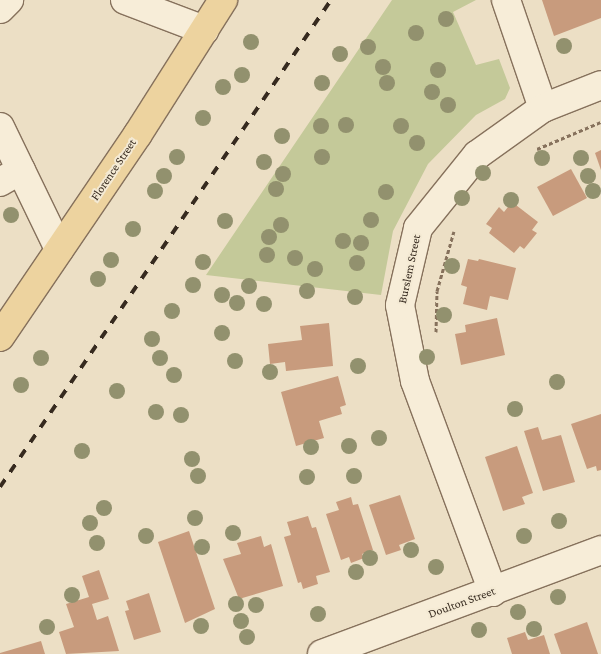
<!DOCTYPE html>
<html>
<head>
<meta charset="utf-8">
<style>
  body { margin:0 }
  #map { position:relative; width:601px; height:654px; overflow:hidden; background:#ecdfc5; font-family:"Crimson Pro",serif }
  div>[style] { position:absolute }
  .green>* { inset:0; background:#c4c999 }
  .building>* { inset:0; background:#c89b7d }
  .path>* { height:3px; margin-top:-1.5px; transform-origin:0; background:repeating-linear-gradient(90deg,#86715c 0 4px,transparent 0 6.5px) }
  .roads { filter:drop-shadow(1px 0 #86715c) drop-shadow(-1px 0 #86715c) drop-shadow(0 1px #86715c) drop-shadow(0 -1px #86715c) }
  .minor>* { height:28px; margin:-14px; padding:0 14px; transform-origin:14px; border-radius:14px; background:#f7edd8 }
  .major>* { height:28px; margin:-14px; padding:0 14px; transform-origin:14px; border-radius:14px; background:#edd39f }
  .rail>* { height:4px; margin-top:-2px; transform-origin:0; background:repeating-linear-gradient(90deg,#362a1f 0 9px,transparent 0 18px) }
  .trees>* { width:16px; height:16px; margin:-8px; border-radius:50%; background:#92916e }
  span { translate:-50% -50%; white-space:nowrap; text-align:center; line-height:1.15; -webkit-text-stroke:4px #f4ead4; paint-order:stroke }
  .street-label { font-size:12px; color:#362a1f }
</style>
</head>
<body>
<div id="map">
  <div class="green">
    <i style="clip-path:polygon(392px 0,476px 0,453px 12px,476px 65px,499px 59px,510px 88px,505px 99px,476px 115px,428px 164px,393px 231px,381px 295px,206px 275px)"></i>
  </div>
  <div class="building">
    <i style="clip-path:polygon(542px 0,601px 0,601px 18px,554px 36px)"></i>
    <i style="clip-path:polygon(601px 150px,601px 170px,595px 153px)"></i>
    <i style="clip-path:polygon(571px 169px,587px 198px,553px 216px,537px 187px)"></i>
    <i style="clip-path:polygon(512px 202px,538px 222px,532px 230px,537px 233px,524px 249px,520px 246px,514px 253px,489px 233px,492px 228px,486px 224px,499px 207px,504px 212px)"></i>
    <i style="clip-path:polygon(468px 259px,478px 261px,479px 259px,516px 268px,508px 300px,490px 296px,487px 310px,463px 304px,467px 287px,461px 285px)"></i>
    <i style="clip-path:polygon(497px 318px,505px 355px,461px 365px,455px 334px,466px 332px,465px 325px)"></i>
    <i style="clip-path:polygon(329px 323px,333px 366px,286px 371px,285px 362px,270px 364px,268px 344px,302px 340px,300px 326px)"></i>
    <i style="clip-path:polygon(338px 376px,346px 405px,340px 407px,342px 414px,319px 421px,324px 438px,296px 446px,281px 392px)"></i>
    <i style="clip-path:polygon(601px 414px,601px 470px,597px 471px,596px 466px,587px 469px,571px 424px)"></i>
    <i style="clip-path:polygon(538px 427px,542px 440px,561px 435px,575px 482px,543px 491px,524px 431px)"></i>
    <i style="clip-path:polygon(517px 446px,533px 493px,522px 497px,525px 504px,503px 511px,485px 457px)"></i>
    <i style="clip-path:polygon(400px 495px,415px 539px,399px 545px,401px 550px,386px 555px,369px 505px)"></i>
    <i style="clip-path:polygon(351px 497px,353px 505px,358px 504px,373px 550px,362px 554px,364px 558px,351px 563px,349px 557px,341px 560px,326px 514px,339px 510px,336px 502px)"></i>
    <i style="clip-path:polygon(308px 516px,312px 528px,316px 527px,330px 572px,316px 576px,318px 584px,303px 589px,301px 582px,298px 583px,284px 537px,291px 535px,287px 522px)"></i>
    <i style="clip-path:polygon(189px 531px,215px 609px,185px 623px,158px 542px)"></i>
    <i style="clip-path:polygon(261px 536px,264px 547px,271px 544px,283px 586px,239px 599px,223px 559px,241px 554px,237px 543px)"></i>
    <i style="clip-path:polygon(99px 570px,109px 599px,92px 604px,97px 620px,108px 616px,119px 651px,66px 654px,59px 632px,74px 627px,66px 604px,89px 597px,82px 576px)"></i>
    <i style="clip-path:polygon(149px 593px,161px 632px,134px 640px,125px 611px,129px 610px,126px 601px)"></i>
    <i style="clip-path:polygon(587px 622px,598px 654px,561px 654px,554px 634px)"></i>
    <i style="clip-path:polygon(525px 632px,528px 640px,544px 635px,550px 654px,512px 654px,507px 638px)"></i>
    <i style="clip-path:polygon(41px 641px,45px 654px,0 654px,0 653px)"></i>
  </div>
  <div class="path">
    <i style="left:537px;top:149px;width:69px;rotate:-22.9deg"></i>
    <i style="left:436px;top:332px;width:41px;rotate:-88.6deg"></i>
    <i style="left:437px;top:291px;width:62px;rotate:-74.2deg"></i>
  </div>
  <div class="roads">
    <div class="minor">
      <i style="left:125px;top:0;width:85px;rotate:20.8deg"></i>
      <i style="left:506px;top:0;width:114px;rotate:71.1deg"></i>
      <i style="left:0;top:9px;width:13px;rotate:-45deg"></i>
      <i style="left:0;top:127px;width:136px;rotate:64.2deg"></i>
      <i style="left:0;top:182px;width:24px;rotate:-30deg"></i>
      <i style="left:493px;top:592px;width:225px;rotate:-110.3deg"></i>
      <i style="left:415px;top:381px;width:77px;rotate:-101.2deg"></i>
      <i style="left:400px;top:305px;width:79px;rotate:-76.8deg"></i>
      <i style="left:418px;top:228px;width:94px;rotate:-51.1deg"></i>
      <i style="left:477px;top:155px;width:81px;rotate:-35.5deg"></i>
      <i style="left:543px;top:108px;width:62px;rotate:-21.6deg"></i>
      <i style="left:322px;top:654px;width:298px;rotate:-20.4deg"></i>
    </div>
    <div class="major">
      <i style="left:0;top:337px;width:245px;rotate:-55.8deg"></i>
      <i style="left:138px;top:134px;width:159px;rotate:-57.6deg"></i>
    </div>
  </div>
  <div class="rail">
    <i style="left:0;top:487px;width:589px;rotate:-55.8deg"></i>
  </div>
  <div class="trees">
    <i style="left:446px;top:19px"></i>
    <i style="left:416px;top:33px"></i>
    <i style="left:251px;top:42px"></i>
    <i style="left:564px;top:46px"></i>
    <i style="left:368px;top:47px"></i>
    <i style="left:340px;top:54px"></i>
    <i style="left:383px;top:67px"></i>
    <i style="left:438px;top:70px"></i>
    <i style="left:242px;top:75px"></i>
    <i style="left:322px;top:83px"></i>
    <i style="left:387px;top:83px"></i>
    <i style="left:223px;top:87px"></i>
    <i style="left:432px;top:92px"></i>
    <i style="left:448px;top:105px"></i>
    <i style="left:203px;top:118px"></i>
    <i style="left:346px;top:125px"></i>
    <i style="left:321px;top:126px"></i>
    <i style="left:401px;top:126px"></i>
    <i style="left:282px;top:136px"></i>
    <i style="left:417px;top:143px"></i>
    <i style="left:177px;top:157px"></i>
    <i style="left:322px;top:157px"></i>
    <i style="left:542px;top:158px"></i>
    <i style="left:581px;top:158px"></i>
    <i style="left:264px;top:162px"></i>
    <i style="left:483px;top:173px"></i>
    <i style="left:283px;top:174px"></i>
    <i style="left:164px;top:176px"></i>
    <i style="left:588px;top:176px"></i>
    <i style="left:276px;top:189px"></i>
    <i style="left:155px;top:191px"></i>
    <i style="left:593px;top:191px"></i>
    <i style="left:386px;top:192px"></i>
    <i style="left:462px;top:198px"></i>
    <i style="left:511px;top:200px"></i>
    <i style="left:11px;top:215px"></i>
    <i style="left:371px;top:220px"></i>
    <i style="left:225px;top:221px"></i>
    <i style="left:281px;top:225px"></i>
    <i style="left:133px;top:229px"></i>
    <i style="left:269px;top:237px"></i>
    <i style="left:343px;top:241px"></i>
    <i style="left:361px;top:243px"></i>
    <i style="left:267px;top:255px"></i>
    <i style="left:295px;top:258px"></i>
    <i style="left:111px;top:260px"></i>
    <i style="left:203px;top:262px"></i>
    <i style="left:357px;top:263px"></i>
    <i style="left:452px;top:266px"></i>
    <i style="left:315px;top:269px"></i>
    <i style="left:98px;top:279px"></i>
    <i style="left:193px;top:285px"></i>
    <i style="left:249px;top:286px"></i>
    <i style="left:307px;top:291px"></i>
    <i style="left:222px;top:295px"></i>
    <i style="left:355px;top:297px"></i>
    <i style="left:237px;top:303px"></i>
    <i style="left:264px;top:304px"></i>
    <i style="left:172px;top:311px"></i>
    <i style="left:444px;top:315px"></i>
    <i style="left:222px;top:333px"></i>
    <i style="left:152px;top:339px"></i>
    <i style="left:427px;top:357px"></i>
    <i style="left:41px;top:358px"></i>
    <i style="left:160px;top:358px"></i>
    <i style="left:235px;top:361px"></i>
    <i style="left:358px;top:366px"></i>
    <i style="left:270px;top:372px"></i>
    <i style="left:174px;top:375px"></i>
    <i style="left:557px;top:382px"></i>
    <i style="left:21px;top:385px"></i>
    <i style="left:117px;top:391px"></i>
    <i style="left:515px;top:409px"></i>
    <i style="left:156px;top:412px"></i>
    <i style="left:181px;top:415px"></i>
    <i style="left:379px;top:438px"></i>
    <i style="left:349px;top:446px"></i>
    <i style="left:311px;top:447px"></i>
    <i style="left:82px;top:451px"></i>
    <i style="left:192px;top:459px"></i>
    <i style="left:198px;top:476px"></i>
    <i style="left:354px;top:476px"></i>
    <i style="left:307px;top:477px"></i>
    <i style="left:104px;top:508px"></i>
    <i style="left:195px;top:518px"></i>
    <i style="left:559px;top:521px"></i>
    <i style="left:90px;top:523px"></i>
    <i style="left:233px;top:533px"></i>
    <i style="left:146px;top:536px"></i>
    <i style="left:524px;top:536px"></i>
    <i style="left:97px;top:543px"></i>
    <i style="left:202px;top:547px"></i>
    <i style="left:411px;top:550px"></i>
    <i style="left:370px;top:558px"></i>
    <i style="left:436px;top:567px"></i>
    <i style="left:356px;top:572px"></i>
    <i style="left:72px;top:595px"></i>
    <i style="left:558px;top:597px"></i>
    <i style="left:236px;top:604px"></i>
    <i style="left:256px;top:605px"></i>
    <i style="left:518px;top:612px"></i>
    <i style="left:318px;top:614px"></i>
    <i style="left:241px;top:621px"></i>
    <i style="left:201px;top:626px"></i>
    <i style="left:47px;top:627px"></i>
    <i style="left:534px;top:629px"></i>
    <i style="left:479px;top:630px"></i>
    <i style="left:247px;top:637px"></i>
  </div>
  <div class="street-label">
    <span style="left:114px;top:170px;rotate:-56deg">Florence Street</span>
    <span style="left:410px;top:269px;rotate:-78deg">Burslem Street</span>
    <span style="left:462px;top:603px;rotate:-20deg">Doulton Street</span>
  </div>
</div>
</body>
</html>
